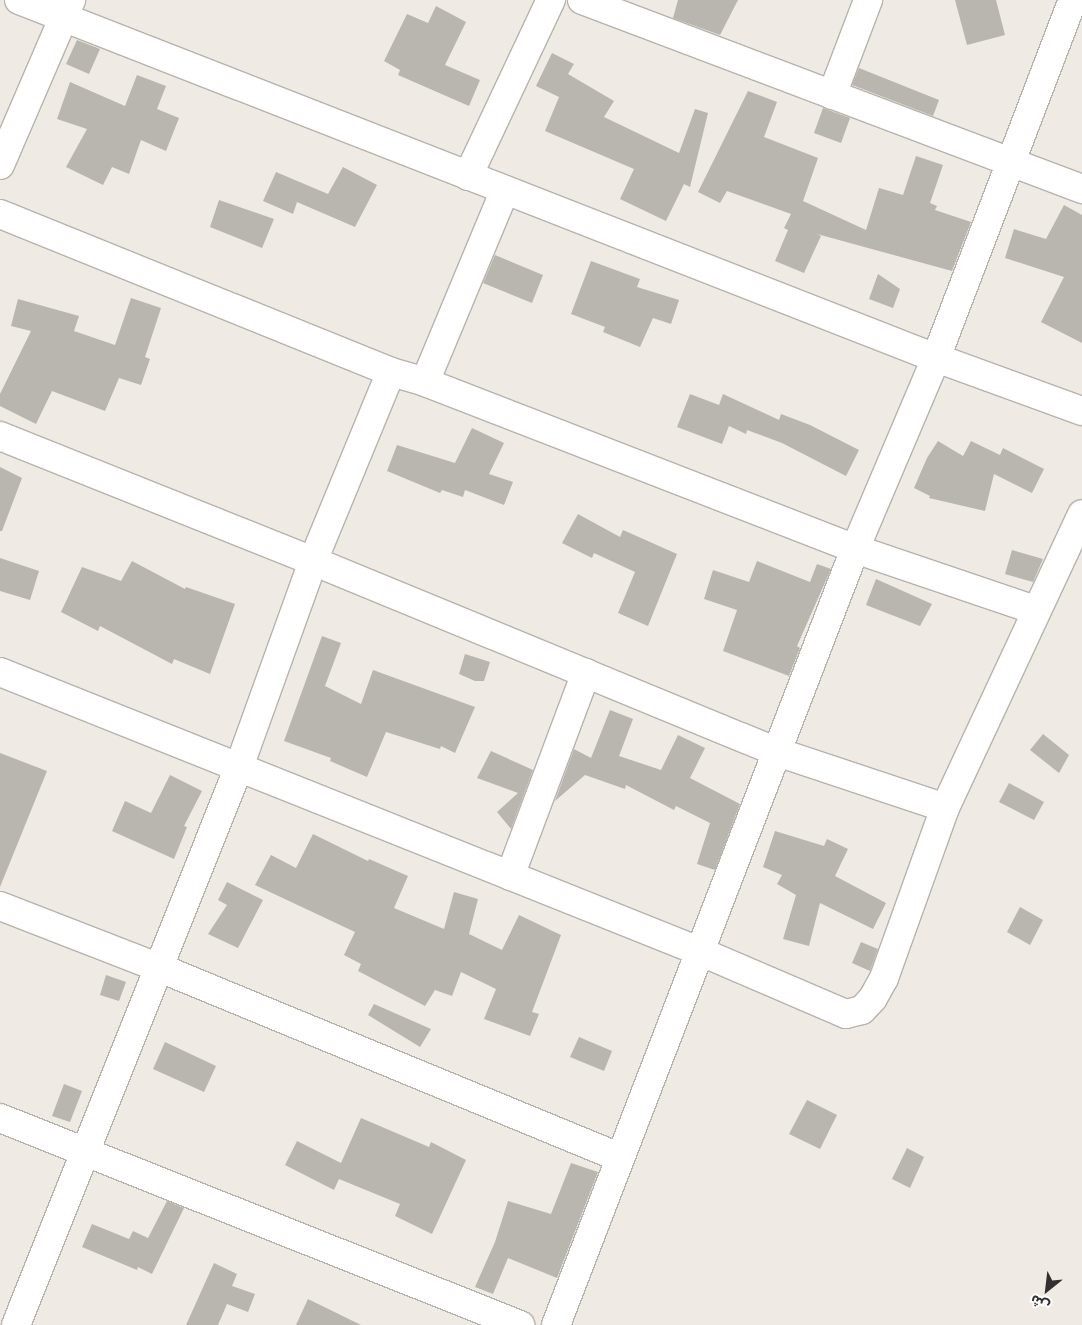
<!DOCTYPE html>
<html>
<head>
<meta charset="utf-8">
<style>
  body { margin:0 }
  #map { position:relative; width:1082px; height:1325px; overflow:hidden; background:#f0eae5; font-family:Jost,"Noto Sans Arabic",sans-serif }
  div>[style] { position:absolute }
  .building>* { inset:0; background:#b9b5af }
  .roads { filter:drop-shadow(1px 0 #b8b2ad) drop-shadow(-1px 0 #b8b2ad) drop-shadow(0 1px #b8b2ad) drop-shadow(0 -1px #b8b2ad) }
  .street>* { height:28px; margin:-14px; padding:0 14px; transform-origin:14px; border-radius:14px; background:#fff }
  span { translate:-50% -50%; white-space:nowrap; text-align:center; line-height:1.15; -webkit-text-stroke:4px #fff; paint-order:stroke }
  .north { position:absolute; left:1022px; top:1265px; width:50px; height:50px; -webkit-text-stroke:4px #fff; paint-order:stroke; rotate:209deg; font-size:14px; font-weight:700; line-height:20px; text-align:center; color:#32302e }
  .north::after { content:''; display:block; margin:auto; width:18px; height:22px; background:#32302e; clip-path:polygon(50% 0,100% 100%,50% 72%,0 100%) }
</style>
</head>
<body>
<div id="map">
  <div class="building">
    <i style="clip-path:polygon(678px 0,738px 0,720px 35px,673px 18px)"></i>
    <i style="clip-path:polygon(955px 0,996px 0,1005px 35px,967px 45px)"></i>
    <i style="clip-path:polygon(436px 6px,466px 22px,445px 65px,480px 80px,469px 106px,398px 75px,400px 70px,384px 61px,407px 14px,428px 23px)"></i>
    <i style="clip-path:polygon(77px 40px,100px 49px,89px 74px,66px 64px)"></i>
    <i style="clip-path:polygon(552px 53px,574px 64px,568px 74px,614px 101px,604px 117px,679px 153px,695px 109px,708px 113px,690px 187px,684px 184px,666px 221px,620px 199px,634px 169px,545px 131px,559px 97px,536px 86px)"></i>
    <i style="clip-path:polygon(859px 68px,939px 100px,933px 116px,852px 85px)"></i>
    <i style="clip-path:polygon(137px 75px,166px 86px,157px 109px,179px 118px,166px 151px,141px 140px,129px 174px,112px 167px,103px 185px,66px 167px,87px 129px,57px 119px,70px 82px,125px 106px)"></i>
    <i style="clip-path:polygon(748px 91px,777px 102px,764px 137px,818px 158px,803px 201px,866px 230px,879px 188px,903px 195px,916px 156px,943px 165px,930px 203px,937px 206px,935px 210px,971px 222px,952px 271px,817px 234px,821px 236px,804px 273px,775px 261px,788px 230px,784px 228px,791px 214px,727px 191px,720px 203px,698px 192px)"></i>
    <i style="clip-path:polygon(823px 108px,850px 118px,841px 143px,814px 133px)"></i>
    <i style="clip-path:polygon(343px 167px,377px 185px,355px 227px,297px 202px,293px 214px,263px 201px,276px 172px,328px 194px)"></i>
    <i style="clip-path:polygon(219px 200px,274px 219px,262px 248px,210px 227px)"></i>
    <i style="clip-path:polygon(1064px 205px,1082px 215px,1082px 343px,1041px 322px,1064px 277px,1005px 258px,1014px 229px,1046px 239px)"></i>
    <i style="clip-path:polygon(495px 255px,543px 275px,532px 303px,483px 283px)"></i>
    <i style="clip-path:polygon(591px 261px,640px 279px,637px 287px,679px 300px,671px 324px,653px 318px,640px 347px,603px 332px,605px 327px,571px 314px)"></i>
    <i style="clip-path:polygon(878px 274px,900px 289px,893px 308px,869px 299px)"></i>
    <i style="clip-path:polygon(131px 298px,161px 308px,145px 357px,150px 359px,141px 385px,119px 378px,105px 411px,52px 391px,36px 424px,0 406px,0 394px,31px 331px,11px 326px,18px 299px,79px 316px,74px 331px,115px 345px)"></i>
    <i style="clip-path:polygon(690px 394px,719px 405px,723px 394px,779px 420px,781px 414px,810px 425px,859px 450px,846px 476px,782px 443px,747px 430px,746px 434px,729px 426px,722px 444px,677px 427px)"></i>
    <i style="clip-path:polygon(472px 428px,504px 443px,489px 474px,513px 482px,504px 505px,465px 490px,463px 497px,442px 490px,440px 493px,387px 471px,397px 445px,455px 463px)"></i>
    <i style="clip-path:polygon(938px 441px,963px 456px,971px 441px,1000px 455px,1003px 448px,1044px 469px,1032px 493px,994px 474px,985px 511px,929px 498px,930px 496px,914px 488px,927px 458px)"></i>
    <i style="clip-path:polygon(0 467px,22px 478px,2px 531px,0 531px)"></i>
    <i style="clip-path:polygon(578px 514px,620px 537px,623px 530px,677px 554px,648px 626px,618px 613px,635px 572px,594px 553px,592px 558px,562px 543px)"></i>
    <i style="clip-path:polygon(1012px 550px,1043px 559px,1033px 582px,1005px 574px)"></i>
    <i style="clip-path:polygon(0 558px,39px 571px,30px 600px,0 591px)"></i>
    <i style="clip-path:polygon(132px 561px,185px 589px,186px 587px,235px 604px,210px 674px,174px 659px,172px 664px,100px 626px,98px 631px,61px 612px,82px 567px,121px 581px)"></i>
    <i style="clip-path:polygon(757px 561px,810px 582px,817px 564px,831px 569px,797px 646px,800px 648px,789px 676px,723px 651px,737px 610px,704px 599px,713px 570px,749px 582px)"></i>
    <i style="clip-path:polygon(876px 579px,932px 604px,920px 626px,866px 605px)"></i>
    <i style="clip-path:polygon(322px 636px,341px 643px,325px 686px,361px 704px,373px 670px,475px 707px,455px 753px,441px 746px,440px 749px,386px 732px,367px 777px,330px 761px,331px 758px,284px 741px)"></i>
    <i style="clip-path:polygon(465px 654px,490px 662px,484px 681px,475px 681px,459px 674px)"></i>
    <i style="clip-path:polygon(610px 710px,633px 719px,619px 756px,661px 770px,678px 735px,705px 748px,690px 778px,740px 804px,715px 870px,697px 864px,710px 823px,676px 806px,674px 810px,626px 785px,625px 789px,585px 775px,555px 801px,574px 749px,591px 758px)"></i>
    <i style="clip-path:polygon(1043px 734px,1069px 755px,1059px 773px,1030px 750px)"></i>
    <i style="clip-path:polygon(491px 751px,533px 770px,511px 829px,497px 812px,518px 793px,477px 778px)"></i>
    <i style="clip-path:polygon(0 753px,47px 771px,0 887px)"></i>
    <i style="clip-path:polygon(170px 775px,202px 791px,184px 826px,187px 827px,174px 859px,112px 831px,125px 801px,151px 813px)"></i>
    <i style="clip-path:polygon(1009px 783px,1044px 802px,1034px 820px,999px 802px)"></i>
    <i style="clip-path:polygon(775px 831px,824px 846px,827px 839px,848px 849px,835px 876px,886px 903px,873px 929px,820px 903px,809px 946px,783px 939px,796px 895px,777px 884px,782px 875px,763px 867px)"></i>
    <i style="clip-path:polygon(313px 834px,368px 861px,369px 859px,408px 876px,394px 908px,444px 929px,454px 892px,478px 899px,469px 934px,502px 950px,519px 915px,561px 935px,532px 1012px,539px 1014px,530px 1036px,484px 1019px,496px 989px,461px 972px,452px 996px,435px 990px,425px 1006px,358px 971px,361px 964px,344px 955px,355px 932px,255px 885px,271px 855px,296px 868px)"></i>
    <i style="clip-path:polygon(227px 882px,263px 900px,238px 948px,208px 934px,227px 905px,218px 900px)"></i>
    <i style="clip-path:polygon(1020px 907px,1043px 920px,1030px 945px,1007px 932px)"></i>
    <i style="clip-path:polygon(861px 942px,878px 949px,870px 971px,852px 963px)"></i>
    <i style="clip-path:polygon(106px 975px,126px 982px,119px 1001px,100px 995px)"></i>
    <i style="clip-path:polygon(374px 1004px,431px 1029px,420px 1047px,368px 1015px)"></i>
    <i style="clip-path:polygon(579px 1037px,612px 1051px,604px 1071px,570px 1057px)"></i>
    <i style="clip-path:polygon(165px 1042px,216px 1066px,204px 1092px,153px 1069px)"></i>
    <i style="clip-path:polygon(64px 1084px,82px 1091px,70px 1122px,52px 1116px)"></i>
    <i style="clip-path:polygon(807px 1100px,837px 1115px,820px 1149px,789px 1134px)"></i>
    <i style="clip-path:polygon(361px 1118px,429px 1147px,431px 1142px,466px 1160px,432px 1234px,395px 1216px,400px 1204px,339px 1179px,334px 1190px,285px 1165px,297px 1141px,341px 1163px)"></i>
    <i style="clip-path:polygon(907px 1148px,924px 1157px,910px 1188px,892px 1179px)"></i>
    <i style="clip-path:polygon(571px 1163px,598px 1172px,557px 1278px,508px 1258px,493px 1294px,475px 1287px,495px 1242px,508px 1201px,551px 1214px)"></i>
    <i style="clip-path:polygon(167px 1201px,184px 1208px,152px 1274px,138px 1267px,137px 1270px,82px 1247px,92px 1224px,129px 1239px,133px 1231px,148px 1238px)"></i>
    <i style="clip-path:polygon(214px 1263px,237px 1274px,232px 1286px,255px 1294px,248px 1312px,227px 1304px,218px 1325px,186px 1325px)"></i>
    <i style="clip-path:polygon(308px 1299px,361px 1325px,296px 1325px)"></i>
  </div>
  <div class="roads">
    <div class="street">
      <i style="left:19px;top:0;width:984px;rotate:21.33deg"></i>
      <i style="left:936px;top:358px;width:155px;rotate:20deg"></i>
      <i style="left:582px;top:0;width:535px;rotate:20.71deg"></i>
      <i style="left:832px;top:95px;width:102px;rotate:-69.2deg"></i>
      <i style="left:0;top:165px;width:180px;rotate:-66.7deg"></i>
      <i style="left:468px;top:176px;width:195px;rotate:-64.8deg"></i>
      <i style="left:0;top:214px;width:422px;rotate:22deg"></i>
      <i style="left:391px;top:372px;width:35px;rotate:16deg"></i>
      <i style="left:425px;top:382px;width:461px;rotate:21.2deg"></i>
      <i style="left:855px;top:549px;width:190px;rotate:18.7deg"></i>
      <i style="left:425px;top:382px;width:208px;rotate:-67.4deg"></i>
      <i style="left:0;top:436px;width:337px;rotate:21.8deg"></i>
      <i style="left:313px;top:561px;width:502px;rotate:22.37deg"></i>
      <i style="left:777px;top:752px;width:177px;rotate:18.4deg"></i>
      <i style="left:0;top:672px;width:753px;rotate:21.76deg"></i>
      <i style="left:699px;top:951px;width:160px;rotate:23.2deg"></i>
      <i style="left:846px;top:1014px;width:16px;rotate:-14deg"></i>
      <i style="left:862px;top:1010px;width:16px;rotate:-47deg"></i>
      <i style="left:873px;top:998px;width:23px;rotate:-61deg"></i>
      <i style="left:884px;top:978px;width:181px;rotate:-70.3deg"></i>
      <i style="left:945px;top:808px;width:324px;rotate:-65deg"></i>
      <i style="left:510px;top:876px;width:217px;rotate:-69.5deg"></i>
      <i style="left:0;top:906px;width:172px;rotate:21.2deg"></i>
      <i style="left:160px;top:968px;width:498px;rotate:22.4deg"></i>
      <i style="left:0;top:1118px;width:560px;rotate:21.71deg"></i>
      <i style="left:16px;top:1325px;width:601px;rotate:-68.22deg"></i>
      <i style="left:239px;top:767px;width:219px;rotate:-70.2deg"></i>
      <i style="left:313px;top:561px;width:204px;rotate:-67.6deg"></i>
      <i style="left:556px;top:1325px;width:832px;rotate:-68.93deg"></i>
      <i style="left:855px;top:549px;width:207px;rotate:-67deg"></i>
      <i style="left:936px;top:358px;width:383px;rotate:-69.1deg"></i>
    </div>
  </div>
  <div class="north">ش</div>
</div>
</body>
</html>
